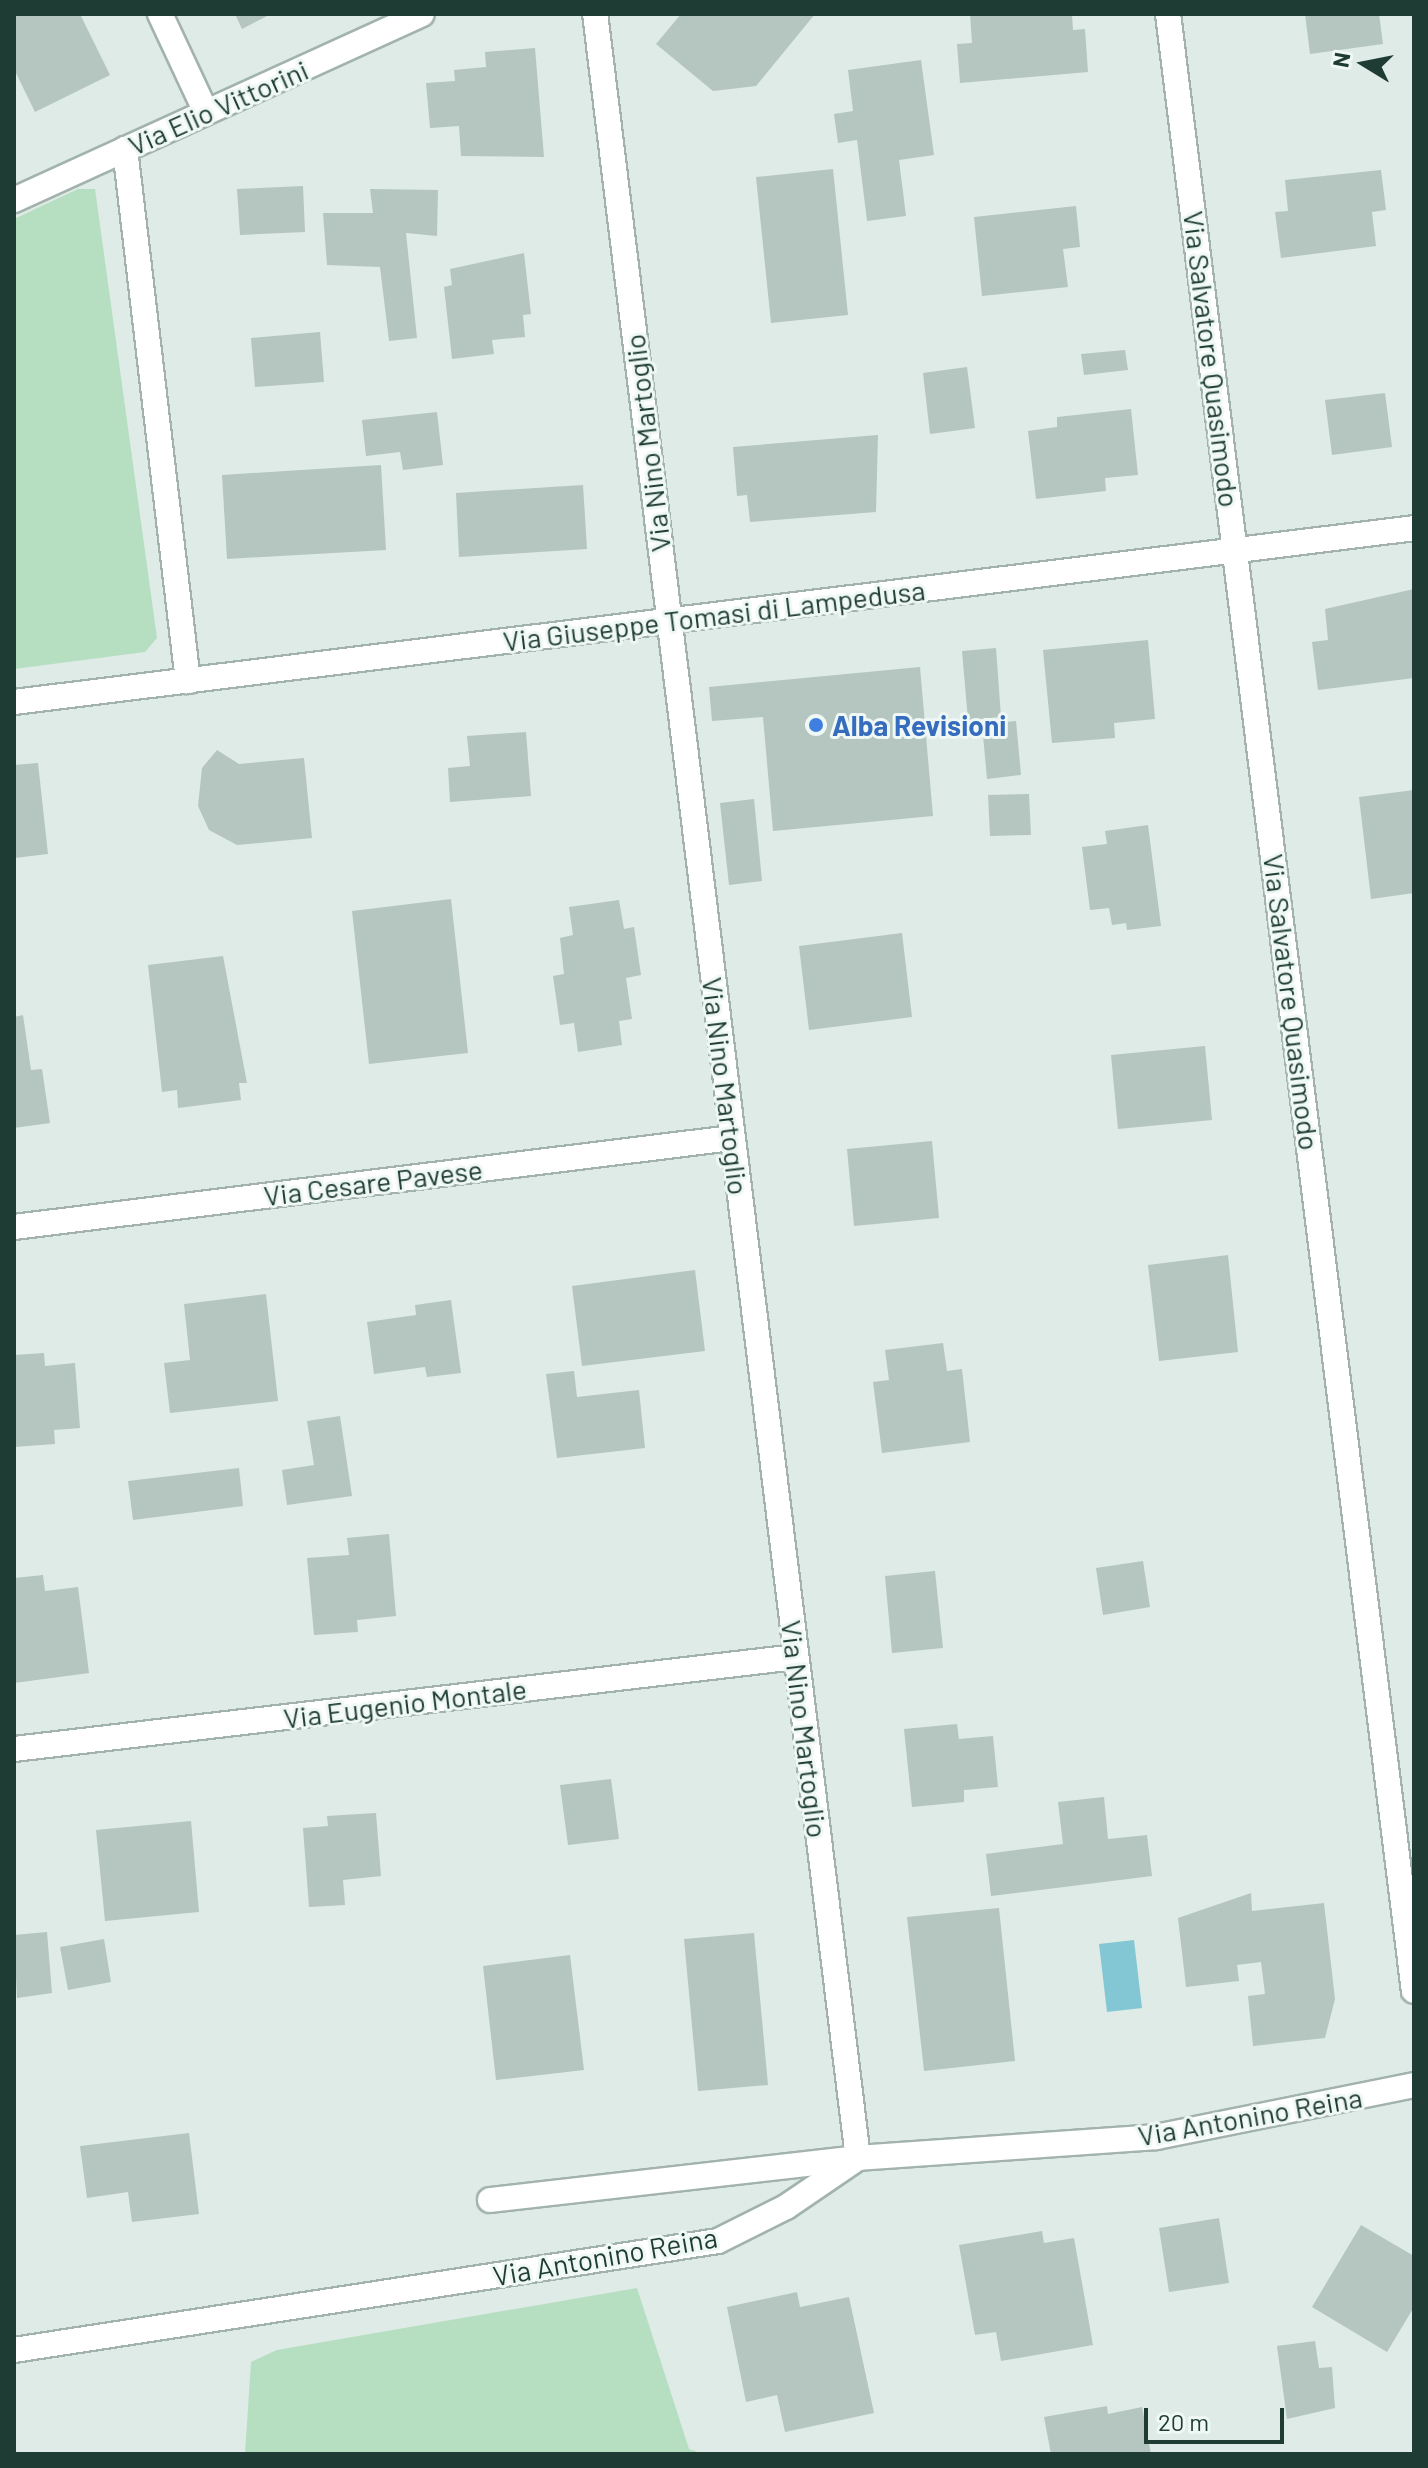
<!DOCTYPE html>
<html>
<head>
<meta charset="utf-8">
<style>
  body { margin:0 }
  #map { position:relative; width:1428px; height:2468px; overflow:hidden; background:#dfebe6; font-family:Barlow,sans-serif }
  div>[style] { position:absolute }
  .green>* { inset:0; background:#b6dec1 }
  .water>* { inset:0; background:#84c7d4 }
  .building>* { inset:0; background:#b4c6bf }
  .roads { filter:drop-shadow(2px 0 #a2b3ad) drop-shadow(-2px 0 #a2b3ad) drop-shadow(0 2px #a2b3ad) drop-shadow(0 -2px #a2b3ad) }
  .street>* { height:24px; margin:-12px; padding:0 12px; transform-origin:12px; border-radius:12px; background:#fff }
  .dots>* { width:22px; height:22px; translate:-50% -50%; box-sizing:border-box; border:4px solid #eff8f4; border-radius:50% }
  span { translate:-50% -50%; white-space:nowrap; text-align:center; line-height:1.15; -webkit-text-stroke:6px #eff8f4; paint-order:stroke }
  .street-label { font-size:28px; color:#1f3c34 }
  .shop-label { font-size:28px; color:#366cbe; font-weight:700 }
  .left { translate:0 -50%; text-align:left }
  .frame { position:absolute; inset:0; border:16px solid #1f3c34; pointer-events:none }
  .north { position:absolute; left:1324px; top:24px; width:80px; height:80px; -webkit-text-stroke:6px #eff8f4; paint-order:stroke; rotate:280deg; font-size:22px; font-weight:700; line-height:32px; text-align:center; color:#1f3c34 }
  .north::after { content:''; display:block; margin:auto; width:28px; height:36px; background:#1f3c34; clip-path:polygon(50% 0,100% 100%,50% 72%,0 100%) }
  .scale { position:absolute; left:1144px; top:2408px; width:140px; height:36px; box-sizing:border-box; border:4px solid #1f3c34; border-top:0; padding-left:10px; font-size:24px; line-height:28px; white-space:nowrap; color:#1f3c34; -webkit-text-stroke:6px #eff8f4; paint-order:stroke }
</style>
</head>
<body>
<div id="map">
  <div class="green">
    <i style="clip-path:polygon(78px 189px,95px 189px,157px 638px,145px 652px,14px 669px,14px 219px)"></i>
    <i style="clip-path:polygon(637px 2288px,689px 2449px,703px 2454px,245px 2454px,251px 2362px,277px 2350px)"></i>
  </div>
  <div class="water">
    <i style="clip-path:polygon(1134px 1940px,1142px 2008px,1107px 2012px,1099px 1944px)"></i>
  </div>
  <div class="building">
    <i style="clip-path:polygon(14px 14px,80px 14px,110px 75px,35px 112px,14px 69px)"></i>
    <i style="clip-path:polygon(235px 14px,271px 14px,242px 29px)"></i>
    <i style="clip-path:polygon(681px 14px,815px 14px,756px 86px,713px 91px,656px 44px)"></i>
    <i style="clip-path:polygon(970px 14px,1072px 14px,1073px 30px,1085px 29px,1088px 72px,960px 83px,957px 44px,972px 43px)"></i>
    <i style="clip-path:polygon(1305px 14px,1379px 14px,1383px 44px,1310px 54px)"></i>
    <i style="clip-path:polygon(535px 48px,544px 157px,461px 156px,459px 126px,430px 128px,426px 83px,455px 81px,454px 70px,486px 67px,485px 52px)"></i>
    <i style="clip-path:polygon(921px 60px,934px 155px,899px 160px,906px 216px,867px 221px,857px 140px,838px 143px,834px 114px,853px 111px,848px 70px)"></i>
    <i style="clip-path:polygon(833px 169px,848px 315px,771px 323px,756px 177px)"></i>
    <i style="clip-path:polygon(1381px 170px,1386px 210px,1372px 212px,1376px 246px,1281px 258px,1275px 212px,1288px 211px,1285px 180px)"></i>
    <i style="clip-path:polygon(303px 186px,305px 232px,240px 235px,237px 189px)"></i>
    <i style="clip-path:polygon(370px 189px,438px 190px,437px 236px,406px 233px,417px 338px,389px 341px,380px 267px,327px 265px,323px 213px,373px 213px)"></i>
    <i style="clip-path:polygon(1076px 206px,1080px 247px,1063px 249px,1068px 287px,982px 296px,974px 217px)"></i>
    <i style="clip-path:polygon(524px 253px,531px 314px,523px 315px,525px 337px,492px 340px,494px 354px,452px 359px,444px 287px,452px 285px,450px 269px)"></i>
    <i style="clip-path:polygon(320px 332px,324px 382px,255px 387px,251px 338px)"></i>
    <i style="clip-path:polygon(1125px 350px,1128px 370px,1084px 375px,1081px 354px)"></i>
    <i style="clip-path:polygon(967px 367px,975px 428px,930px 434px,923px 373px)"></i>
    <i style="clip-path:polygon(1385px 393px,1392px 447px,1332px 455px,1325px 400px)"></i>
    <i style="clip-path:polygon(1131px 409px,1138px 475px,1105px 478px,1106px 491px,1036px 499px,1028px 431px,1057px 427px,1057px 417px)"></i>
    <i style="clip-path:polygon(437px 412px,443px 465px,403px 470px,400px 452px,366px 456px,362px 420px)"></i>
    <i style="clip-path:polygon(878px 435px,876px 512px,750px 522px,747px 495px,737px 496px,733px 447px)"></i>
    <i style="clip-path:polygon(381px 465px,386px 550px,227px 559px,222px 475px)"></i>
    <i style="clip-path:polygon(583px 485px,587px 549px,459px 557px,456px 493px)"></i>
    <i style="clip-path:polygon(1414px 589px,1414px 678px,1318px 690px,1312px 642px,1328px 640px,1325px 609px)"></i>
    <i style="clip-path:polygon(1148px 640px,1155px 719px,1114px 723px,1115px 738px,1052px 743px,1043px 650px)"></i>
    <i style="clip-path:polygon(996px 648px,1001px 717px,968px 720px,962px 651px)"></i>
    <i style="clip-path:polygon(920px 667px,933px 816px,773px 831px,763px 717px,712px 721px,709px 687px)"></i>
    <i style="clip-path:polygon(1016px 721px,1021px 775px,987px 779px,982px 724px)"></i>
    <i style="clip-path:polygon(526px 732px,531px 796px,450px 802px,448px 768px,470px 766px,467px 736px)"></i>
    <i style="clip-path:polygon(217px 750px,239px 764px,304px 758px,312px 838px,237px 845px,209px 830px,198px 806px,202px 768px)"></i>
    <i style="clip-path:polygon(38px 763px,48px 854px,14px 858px,14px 765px)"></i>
    <i style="clip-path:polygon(1414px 790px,1414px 893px,1371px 899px,1359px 797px)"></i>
    <i style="clip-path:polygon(1029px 794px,1031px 835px,990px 836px,988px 795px)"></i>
    <i style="clip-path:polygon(754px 799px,762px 881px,729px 885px,720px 803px)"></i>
    <i style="clip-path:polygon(1148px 825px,1161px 926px,1127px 930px,1126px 923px,1112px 925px,1109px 908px,1090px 910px,1082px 847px,1107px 844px,1105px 831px)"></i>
    <i style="clip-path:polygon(451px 899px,468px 1053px,369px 1064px,352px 911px)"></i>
    <i style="clip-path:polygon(619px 900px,624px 929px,634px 927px,641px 975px,626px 978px,632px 1019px,619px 1021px,622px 1045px,578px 1052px,574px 1023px,560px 1025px,553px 976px,564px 974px,560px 938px,573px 935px,569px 907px)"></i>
    <i style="clip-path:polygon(902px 933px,912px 1017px,809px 1030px,799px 946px)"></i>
    <i style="clip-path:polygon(223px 956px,247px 1083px,239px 1083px,241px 1100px,178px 1108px,177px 1090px,162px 1092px,148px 965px)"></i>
    <i style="clip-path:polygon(23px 1015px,31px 1070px,42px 1069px,50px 1123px,14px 1128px,14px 1017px)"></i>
    <i style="clip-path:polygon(1205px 1046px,1212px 1120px,1118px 1129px,1111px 1055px)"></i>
    <i style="clip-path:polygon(932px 1141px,939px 1218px,854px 1226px,847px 1149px)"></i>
    <i style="clip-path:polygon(1228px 1255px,1238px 1352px,1159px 1361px,1148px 1265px)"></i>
    <i style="clip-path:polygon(695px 1270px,705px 1351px,582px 1366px,572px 1286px)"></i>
    <i style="clip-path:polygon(266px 1294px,278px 1401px,170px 1413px,164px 1363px,190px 1360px,184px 1304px)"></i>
    <i style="clip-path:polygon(451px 1300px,461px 1373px,427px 1377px,425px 1367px,374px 1374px,367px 1322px,416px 1315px,415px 1305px)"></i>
    <i style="clip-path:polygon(943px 1343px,947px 1371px,962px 1369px,970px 1442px,882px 1453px,873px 1382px,889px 1380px,885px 1350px)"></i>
    <i style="clip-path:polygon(44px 1353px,45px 1366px,75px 1363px,80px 1428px,54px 1430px,55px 1444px,14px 1447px,14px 1355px)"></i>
    <i style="clip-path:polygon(574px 1371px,577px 1397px,639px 1390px,645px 1448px,557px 1458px,546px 1374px)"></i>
    <i style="clip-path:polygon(340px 1416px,352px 1496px,287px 1505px,282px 1470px,314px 1465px,307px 1421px)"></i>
    <i style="clip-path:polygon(239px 1468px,243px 1506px,133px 1520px,128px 1481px)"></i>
    <i style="clip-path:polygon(389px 1534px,396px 1616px,357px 1620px,358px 1632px,314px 1635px,307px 1558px,349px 1555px,347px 1538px)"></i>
    <i style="clip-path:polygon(1143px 1561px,1150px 1607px,1103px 1615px,1096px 1568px)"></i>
    <i style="clip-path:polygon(935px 1571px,943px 1648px,892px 1653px,885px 1576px)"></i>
    <i style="clip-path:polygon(43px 1575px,45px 1591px,78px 1587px,89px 1673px,14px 1683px,14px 1578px)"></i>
    <i style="clip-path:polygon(957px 1724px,959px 1739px,993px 1736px,998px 1787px,964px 1790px,964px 1802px,912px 1807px,904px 1729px)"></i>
    <i style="clip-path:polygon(611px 1779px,619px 1839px,568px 1845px,560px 1785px)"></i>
    <i style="clip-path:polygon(1104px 1797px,1108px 1839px,1147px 1835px,1152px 1876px,991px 1896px,986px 1854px,1063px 1844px,1058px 1802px)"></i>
    <i style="clip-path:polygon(376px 1813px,381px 1876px,343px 1880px,345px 1905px,309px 1907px,303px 1828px,328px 1826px,327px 1816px)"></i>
    <i style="clip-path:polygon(191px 1821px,199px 1912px,105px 1921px,96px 1830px)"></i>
    <i style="clip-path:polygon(1251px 1893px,1252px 1911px,1324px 1903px,1335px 1999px,1325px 2038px,1253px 2046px,1248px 1996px,1265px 1994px,1261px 1962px,1237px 1965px,1239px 1981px,1186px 1987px,1178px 1918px)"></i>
    <i style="clip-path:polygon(999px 1908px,1015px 2061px,924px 2071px,907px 1917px)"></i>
    <i style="clip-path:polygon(47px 1932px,52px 1993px,17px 1998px,14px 1935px)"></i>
    <i style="clip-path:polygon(754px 1933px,768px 2085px,698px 2091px,684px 1939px)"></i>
    <i style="clip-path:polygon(104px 1939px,111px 1982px,68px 1990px,60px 1947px)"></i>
    <i style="clip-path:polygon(570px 1955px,584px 2070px,496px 2080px,483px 1966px)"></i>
    <i style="clip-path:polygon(189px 2133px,199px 2214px,132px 2222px,128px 2192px,87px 2198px,80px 2146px)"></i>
    <i style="clip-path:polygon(1219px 2218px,1229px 2283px,1169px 2292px,1159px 2228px)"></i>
    <i style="clip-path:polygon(1361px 2225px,1414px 2256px,1414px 2307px,1387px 2352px,1312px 2307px)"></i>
    <i style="clip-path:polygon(1042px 2231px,1044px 2243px,1074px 2238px,1093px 2345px,1001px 2361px,996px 2332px,975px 2335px,959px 2245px)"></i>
    <i style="clip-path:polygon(797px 2292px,800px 2307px,849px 2297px,874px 2413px,785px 2432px,777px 2395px,746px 2402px,727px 2307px)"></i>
    <i style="clip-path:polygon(1315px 2341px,1319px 2368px,1332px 2367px,1335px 2408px,1287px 2419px,1277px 2346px)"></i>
    <i style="clip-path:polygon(1107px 2406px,1108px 2414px,1142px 2407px,1151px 2454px,1051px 2454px,1044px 2417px)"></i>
  </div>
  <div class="roads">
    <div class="street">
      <i style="left:160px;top:14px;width:108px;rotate:64.9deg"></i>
      <i style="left:1168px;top:14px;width:1992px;rotate:82.91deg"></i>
      <i style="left:125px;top:149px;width:536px;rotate:83.25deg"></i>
      <i style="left:14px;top:200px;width:448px;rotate:-24.5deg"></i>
      <i style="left:14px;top:702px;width:1411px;rotate:-7.08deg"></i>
      <i style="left:14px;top:1227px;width:723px;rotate:-7.07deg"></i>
      <i style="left:14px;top:1749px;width:787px;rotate:-6.71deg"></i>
      <i style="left:490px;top:2200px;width:370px;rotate:-6.5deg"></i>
      <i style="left:858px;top:2158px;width:2160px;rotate:-96.99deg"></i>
      <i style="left:14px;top:2350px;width:712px;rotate:-8.8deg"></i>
      <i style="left:718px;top:2241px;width:76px;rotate:-26.6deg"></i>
      <i style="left:786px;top:2207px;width:87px;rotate:-34.2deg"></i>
      <i style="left:858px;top:2158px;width:299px;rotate:-4deg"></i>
      <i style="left:1156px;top:2137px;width:263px;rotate:-11.4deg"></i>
    </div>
  </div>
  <div class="dots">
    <i style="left:816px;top:725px;background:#3f7fe0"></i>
  </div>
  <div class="street-label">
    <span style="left:218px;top:107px;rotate:-24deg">Via Elio Vittorini</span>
    <span style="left:1212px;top:359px;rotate:83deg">Via Salvatore Quasimodo</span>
    <span style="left:647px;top:443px;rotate:-97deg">Via Nino Martoglio</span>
    <span style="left:714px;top:615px;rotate:-7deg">Via Giuseppe Tomasi di Lampedusa</span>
    <span style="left:1292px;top:1002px;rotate:83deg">Via Salvatore Quasimodo</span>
    <span style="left:726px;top:1086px;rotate:83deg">Via Nino Martoglio</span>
    <span style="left:373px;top:1182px;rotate:-7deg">Via Cesare Pavese</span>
    <span style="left:405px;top:1703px;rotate:-7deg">Via Eugenio Montale</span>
    <span style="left:805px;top:1729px;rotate:83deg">Via Nino Martoglio</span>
    <span style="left:1250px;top:2116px;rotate:-10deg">Via Antonino Reina</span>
    <span style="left:605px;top:2256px;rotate:-10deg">Via Antonino Reina</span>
  </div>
  <div class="shop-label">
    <span class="left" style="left:832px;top:725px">Alba Revisioni</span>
  </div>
  <div class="frame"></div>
  <div class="north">N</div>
  <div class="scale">20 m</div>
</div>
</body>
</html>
